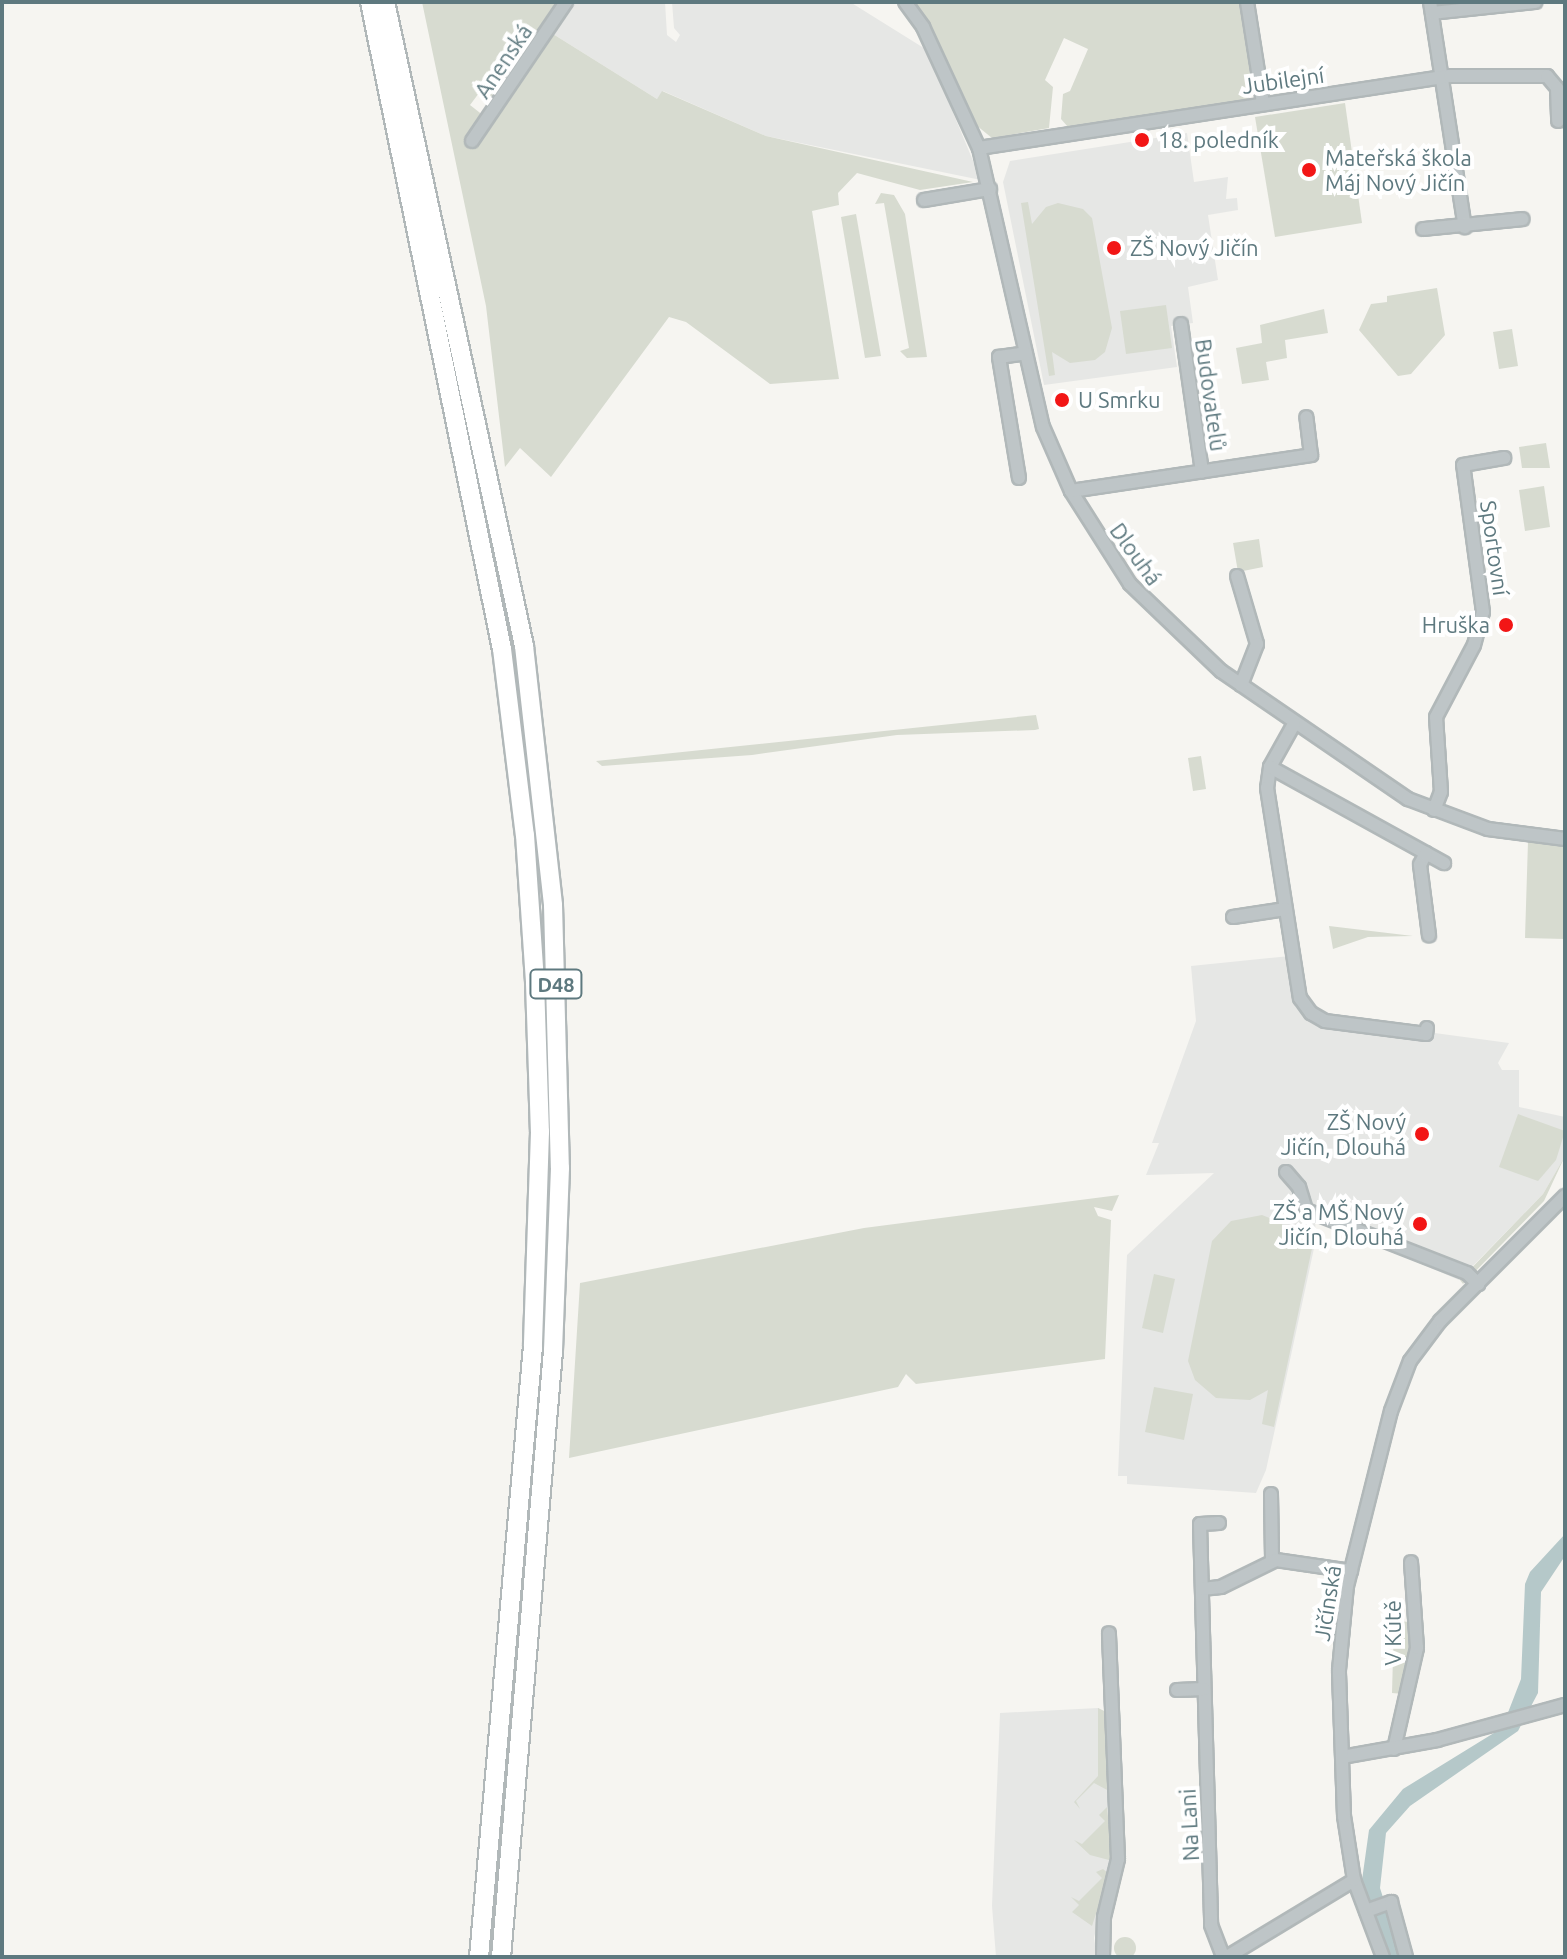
<!DOCTYPE html>
<html>
<head>
<meta charset="utf-8">
<style>
  body { margin:0 }
  #map { position:relative; width:1567px; height:1959px; overflow:hidden; background:#f6f5f1; font-family:Ubuntu,sans-serif }
  div>[style] { position:absolute }
  .built>* { inset:0; background:#e6e7e5 }
  .green>* { inset:0; background:#d7dbd0 }
  .round { border-radius:50% }
  .water>* { inset:0; background:#b5c8c9 }
  .roads { filter:drop-shadow(2px 0 #b1b8b9) drop-shadow(-2px 0 #b1b8b9) drop-shadow(0 2px #b1b8b9) drop-shadow(0 -2px #b1b8b9) }
  .minor>* { height:12px; margin:-6px; padding:0 6px; transform-origin:6px; border-radius:6px; background:#bec5c7 }
  .highway>* { height:18px; margin:-9px; padding:0 9px; transform-origin:9px; border-radius:9px; background:#fff }
  .dots>* { width:22px; height:22px; translate:-50% -50%; box-sizing:border-box; border:4px solid #fff; border-radius:50% }
  span { translate:-50% -50%; white-space:nowrap; text-align:center; line-height:1.15; -webkit-text-stroke:8px #fff; paint-order:stroke }
  .shield-label span { padding:2px 6px; background:#fff; border:2px solid; border-radius:6px; -webkit-text-stroke-width:0 }
  .shield-label { font-size:20px; color:#5e797f; font-weight:700 }
  .street-label { font-size:22px; color:#5e797f }
  .poi-label { font-size:22px; color:#5e797f }
  .left { translate:0 -50%; text-align:left }
  .right { translate:-100% -50%; text-align:right }
  .frame { position:absolute; inset:0; border:4px solid #5e797f; pointer-events:none }
</style>
</head>
<body>
<div id="map">
  <div class="built">
    <i style="clip-path:polygon(573px 2px,665px 2px,667px 35px,676px 42px,680px 35px,674px 28px,672px 2px,850px 2px,927px 50px,981px 180px,766px 136px,663px 91px,657px 99px,553px 34px)"></i>
    <i style="clip-path:polygon(1187px 133px,1194px 182px,1228px 177px,1226px 199px,1237px 198px,1238px 210px,1208px 215px,1218px 280px,1188px 287px,1193px 323px,1171px 326px,1177px 367px,1044px 385px,1003px 182px,1010px 161px)"></i>
    <i style="clip-path:polygon(1290px 956px,1308px 1016px,1509px 1043px,1498px 1063px,1502px 1070px,1519px 1070px,1519px 1107px,1565px 1117px,1565px 1156px,1543px 1194px,1459px 1280px,1315px 1219px,1316px 1239px,1287px 1374px,1266px 1470px,1256px 1493px,1127px 1484px,1127px 1476px,1118px 1476px,1127px 1255px,1214px 1173px,1146px 1175px,1159px 1143px,1152px 1143px,1196px 1021px,1191px 966px)"></i>
    <i style="clip-path:polygon(1098px 1708px,1106px 1712px,1113px 1855px,1094px 1938px,1097px 1957px,996px 1957px,992px 1906px,1000px 1713px)"></i>
  </div>
  <div class="green">
    <i style="clip-path:polygon(422px 2px,558px 4px,493px 104px,479px 93px,470px 105px,484px 116px,475px 143px,553px 34px,657px 99px,662px 91px,766px 136px,973px 182px,920px 190px,857px 173px,838px 193px,839px 205px,812px 211px,839px 379px,770px 384px,686px 322px,669px 317px,551px 477px,520px 448px,505px 467px,486px 306px)"></i>
    <i style="clip-path:polygon(912px 2px,1240px 2px,1255px 92px,1245px 101px,1068px 127px,1061px 119px,1063px 94px,1070px 91px,1088px 49px,1064px 38px,1045px 80px,1053px 87px,1049px 128px,992px 138px,976px 125px)"></i>
    <i style="clip-path:polygon(1345px 103px,1362px 223px,1275px 237px,1255px 117px)"></i>
    <i style="clip-path:polygon(881px 193px,894px 195px,905px 214px,927px 357px,907px 358px,900px 351px,909px 348px,884px 203px,875px 204px)"></i>
    <i style="clip-path:polygon(1028px 202px,1032px 224px,1046px 207px,1058px 203px,1083px 209px,1092px 218px,1112px 328px,1105px 352px,1095px 360px,1070px 363px,1052px 352px,1055px 375px,1049px 376px,1021px 203px)"></i>
    <i style="clip-path:polygon(856px 214px,881px 356px,865px 358px,841px 217px)"></i>
    <i style="clip-path:polygon(1437px 288px,1445px 335px,1411px 374px,1398px 376px,1359px 330px,1371px 304px,1387px 302px,1387px 296px)"></i>
    <i style="clip-path:polygon(1166px 305px,1172px 348px,1126px 354px,1120px 311px)"></i>
    <i style="clip-path:polygon(1324px 309px,1328px 333px,1285px 340px,1287px 358px,1266px 362px,1269px 380px,1242px 384px,1236px 348px,1262px 343px,1260px 325px)"></i>
    <i style="clip-path:polygon(1512px 329px,1518px 366px,1499px 369px,1493px 332px)"></i>
    <i style="clip-path:polygon(1546px 443px,1550px 468px,1522px 468px,1519px 447px)"></i>
    <i style="clip-path:polygon(1544px 486px,1550px 527px,1525px 531px,1519px 490px)"></i>
    <i style="clip-path:polygon(1259px 539px,1263px 567px,1238px 572px,1233px 543px)"></i>
    <i style="clip-path:polygon(1036px 715px,1039px 729px,1035px 730px,897px 735px,752px 755px,602px 766px,596px 761px)"></i>
    <i style="clip-path:polygon(1201px 756px,1206px 789px,1193px 791px,1188px 758px)"></i>
    <i style="clip-path:polygon(1528px 841px,1565px 845px,1565px 939px,1525px 938px)"></i>
    <i style="clip-path:polygon(1329px 926px,1413px 936px,1368px 937px,1333px 949px)"></i>
    <i style="clip-path:polygon(1518px 1114px,1565px 1131px,1556px 1160px,1538px 1181px,1499px 1167px)"></i>
    <i style="clip-path:polygon(1565px 1156px,1544px 1201px,1463px 1284px,1460px 1280px,1543px 1194px)"></i>
    <i style="clip-path:polygon(1119px 1195px,1112px 1211px,1094px 1207px,1098px 1216px,1111px 1220px,1105px 1359px,916px 1384px,906px 1374px,898px 1387px,569px 1458px,580px 1283px,864px 1228px)"></i>
    <i style="clip-path:polygon(1262px 1215px,1280px 1222px,1299px 1244px,1301px 1236px,1314px 1239px,1274px 1427px,1262px 1424px,1268px 1390px,1250px 1400px,1216px 1398px,1195px 1380px,1188px 1361px,1212px 1241px,1231px 1221px)"></i>
    <i style="clip-path:polygon(1154px 1274px,1175px 1279px,1163px 1333px,1142px 1328px)"></i>
    <i style="clip-path:polygon(1154px 1387px,1193px 1394px,1184px 1440px,1145px 1432px)"></i>
    <i style="clip-path:polygon(1394px 1621px,1412px 1622px,1403px 1694px,1392px 1693px)"></i>
    <i style="clip-path:polygon(1098px 1708px,1108px 1713px,1111px 1792px,1094px 1783px,1076px 1801px,1080px 1809px,1074px 1802px,1098px 1776px)"></i>
    <i style="clip-path:polygon(1107px 1807px,1112px 1857px,1109px 1860px,1090px 1855px,1074px 1840px,1082px 1844px,1105px 1821px,1099px 1815px)"></i>
    <i style="clip-path:polygon(1103px 1869px,1109px 1874px,1092px 1926px,1072px 1912px,1079px 1905px,1071px 1897px,1079px 1901px,1102px 1878px,1096px 1872px)"></i>
    <i class="round" style="left:1114px;top:1937px;width:22px;height:22px"></i>
  </div>
  <div class="water">
    <i style="clip-path:polygon(1565px 1534px,1565px 1556px,1541px 1592px,1538px 1693px,1518px 1731px,1410px 1806px,1386px 1833px,1380px 1888px,1402px 1957px,1391px 1957px,1362px 1880px,1369px 1830px,1403px 1789px,1502px 1728px,1521px 1679px,1525px 1584px,1530px 1572px)"></i>
  </div>
  <div class="roads">
    <div class="minor">
      <i style="left:905px;top:2px;width:31px;rotate:54deg"></i>
      <i style="left:923px;top:27px;width:133px;rotate:65.2deg"></i>
      <i style="left:979px;top:148px;width:286px;rotate:77.1deg"></i>
      <i style="left:1043px;top:427px;width:70px;rotate:66.4deg"></i>
      <i style="left:1071px;top:491px;width:110px;rotate:57.6deg"></i>
      <i style="left:1130px;top:584px;width:126px;rotate:43.7deg"></i>
      <i style="left:1221px;top:671px;width:227px;rotate:34.4deg"></i>
      <i style="left:1408px;top:799px;width:85px;rotate:20.6deg"></i>
      <i style="left:1488px;top:829px;width:78px;rotate:7.4deg"></i>
      <i style="left:1247px;top:2px;width:102px;rotate:81deg"></i>
      <i style="left:1430px;top:2px;width:228px;rotate:81.2deg"></i>
      <i style="left:1432px;top:13px;width:104px;rotate:-6.1deg"></i>
      <i style="left:472px;top:141px;width:168px;rotate:-55.9deg"></i>
      <i style="left:979px;top:148px;width:476px;rotate:-8.7deg"></i>
      <i style="left:1450px;top:76px;width:97px"></i>
      <i style="left:1547px;top:76px;width:16px;rotate:50deg"></i>
      <i style="left:1557px;top:88px;width:33px;rotate:88deg"></i>
      <i style="left:924px;top:200px;width:67px;rotate:-9.5deg"></i>
      <i style="left:1423px;top:229px;width:100px;rotate:-5.7deg"></i>
      <i style="left:1181px;top:324px;width:149px;rotate:81.9deg"></i>
      <i style="left:1019px;top:478px;width:123px;rotate:-99.4deg"></i>
      <i style="left:999px;top:357px;width:27px;rotate:-8deg"></i>
      <i style="left:1071px;top:491px;width:243px;rotate:-8.5deg"></i>
      <i style="left:1311px;top:455px;width:38px;rotate:-97deg"></i>
      <i style="left:1237px;top:576px;width:71px;rotate:73.6deg"></i>
      <i style="left:1257px;top:644px;width:44px;rotate:111.3deg"></i>
      <i style="left:1294px;top:724px;width:49px;rotate:119.2deg"></i>
      <i style="left:1270px;top:767px;width:21px;rotate:98deg"></i>
      <i style="left:1267px;top:788px;width:213px;rotate:81.1deg"></i>
      <i style="left:1300px;top:998px;width:19px;rotate:54deg"></i>
      <i style="left:1311px;top:1013px;width:16px;rotate:30deg"></i>
      <i style="left:1325px;top:1021px;width:102px;rotate:7.3deg"></i>
      <i style="left:1426px;top:1034px;width:6px;rotate:-81deg"></i>
      <i style="left:1270px;top:767px;width:199px;rotate:28.9deg"></i>
      <i style="left:1434px;top:810px;width:19px;rotate:-69deg"></i>
      <i style="left:1441px;top:792px;width:75px;rotate:-93.8deg"></i>
      <i style="left:1436px;top:717px;width:81px;rotate:-62.2deg"></i>
      <i style="left:1474px;top:645px;width:34px;rotate:-75deg"></i>
      <i style="left:1483px;top:612px;width:148px;rotate:-97.7deg"></i>
      <i style="left:1463px;top:465px;width:42px;rotate:-9.7deg"></i>
      <i style="left:1426px;top:853px;width:13px;rotate:117deg"></i>
      <i style="left:1420px;top:865px;width:71px;rotate:82.7deg"></i>
      <i style="left:1233px;top:917px;width:53px;rotate:-8.7deg"></i>
      <i style="left:1286px;top:1172px;width:20px;rotate:49deg"></i>
      <i style="left:1299px;top:1187px;width:24px;rotate:73deg"></i>
      <i style="left:1306px;top:1210px;width:173px;rotate:21.4deg"></i>
      <i style="left:1467px;top:1273px;width:16px;rotate:45deg"></i>
      <i style="left:1271px;top:1494px;width:67px;rotate:89.1deg"></i>
      <i style="left:1219px;top:1523px;width:19px;rotate:177deg"></i>
      <i style="left:1200px;top:1524px;width:401px;rotate:88.4deg"></i>
      <i style="left:1211px;top:1925px;width:34px;rotate:69deg"></i>
      <i style="left:1202px;top:1589px;width:19px;rotate:-6deg"></i>
      <i style="left:1221px;top:1587px;width:61px;rotate:-26.1deg"></i>
      <i style="left:1276px;top:1560px;width:76px;rotate:8.3deg"></i>
      <i style="left:1177px;top:1690px;width:27px;rotate:-2deg"></i>
      <i style="left:1394px;top:1749px;width:104px;rotate:-77.2deg"></i>
      <i style="left:1417px;top:1648px;width:86px;rotate:-94deg"></i>
      <i style="left:1342px;top:1757px;width:97px;rotate:-10.1deg"></i>
      <i style="left:1437px;top:1740px;width:133px;rotate:-15.3deg"></i>
      <i style="left:1366px;top:1911px;width:27px;rotate:-20deg"></i>
      <i style="left:1391px;top:1902px;width:57px;rotate:74.7deg"></i>
      <i style="left:1103px;top:1957px;width:40px;rotate:-88.6deg"></i>
      <i style="left:1104px;top:1917px;width:60px;rotate:-76.4deg"></i>
      <i style="left:1118px;top:1859px;width:226px;rotate:-92.3deg"></i>
      <i style="left:1227px;top:1957px;width:149px;rotate:-31.2deg"></i>
      <i style="left:1383px;top:1957px;width:82px;rotate:-110.6deg"></i>
      <i style="left:1354px;top:1880px;width:65px;rotate:-98.9deg"></i>
      <i style="left:1344px;top:1816px;width:146px;rotate:-92deg"></i>
      <i style="left:1339px;top:1670px;width:84px;rotate:-84.6deg"></i>
      <i style="left:1347px;top:1586px;width:180px;rotate:-75.9deg"></i>
      <i style="left:1391px;top:1411px;width:53px;rotate:-69.2deg"></i>
      <i style="left:1410px;top:1361px;width:50px;rotate:-53.1deg"></i>
      <i style="left:1440px;top:1321px;width:177px;rotate:-45deg"></i>
    </div>
    <div class="highway">
      <i style="left:370px;top:2px;width:660px;rotate:78.47deg"></i>
      <i style="left:502px;top:649px;width:187px;rotate:83deg"></i>
      <i style="left:525px;top:835px;width:148px;rotate:86.1deg"></i>
      <i style="left:535px;top:983px;width:149px;rotate:88.1deg"></i>
      <i style="left:540px;top:1132px;width:214px;rotate:91.9deg"></i>
      <i style="left:533px;top:1346px;width:613px;rotate:95.05deg"></i>
      <i style="left:385px;top:2px;width:659px;rotate:77.82deg"></i>
      <i style="left:524px;top:646px;width:261px;rotate:83.6deg"></i>
      <i style="left:553px;top:905px;width:263px;rotate:88.5deg"></i>
      <i style="left:560px;top:1168px;width:183px;rotate:92.2deg"></i>
      <i style="left:553px;top:1351px;width:608px;rotate:94.9deg"></i>
    </div>
  </div>
  <div class="dots">
    <i style="left:1142px;top:140px;background:#f21616"></i>
    <i style="left:1309px;top:170px;background:#f21616"></i>
    <i style="left:1114px;top:248px;background:#f21616"></i>
    <i style="left:1062px;top:400px;background:#f21616"></i>
    <i style="left:1506px;top:625px;background:#f21616"></i>
    <i style="left:1422px;top:1134px;background:#f21616"></i>
    <i style="left:1420px;top:1224px;background:#f21616"></i>
  </div>
  <div class="shield-label">
    <span style="left:556px;top:984px">D48</span>
  </div>
  <div class="street-label">
    <span style="left:503px;top:61px;rotate:-56deg">Anenská</span>
    <span style="left:1283px;top:80px;rotate:-8deg">Jubilejní</span>
    <span style="left:1211px;top:395px;rotate:82deg">Budovatelů</span>
    <span style="left:1495px;top:548px;rotate:82deg">Sportovní</span>
    <span style="left:1136px;top:554px;rotate:54deg">Dlouhá</span>
    <span style="left:1327px;top:1603px;rotate:-81deg">Jičínská</span>
    <span style="left:1393px;top:1633px;rotate:-90deg">V Kútě</span>
    <span style="left:1189px;top:1825px;rotate:-93deg">Na Lani</span>
  </div>
  <div class="poi-label">
    <span class="left" style="left:1158px;top:140px">18. poledník</span>
    <span class="left" style="left:1325px;top:170px">Mateřská škola<br>Máj Nový Jičín</span>
    <span class="left" style="left:1130px;top:248px">ZŠ Nový Jičín</span>
    <span class="left" style="left:1078px;top:400px">U Smrku</span>
    <span class="right" style="left:1490px;top:625px">Hruška</span>
    <span class="right" style="left:1406px;top:1134px">ZŠ Nový<br>Jičín, Dlouhá</span>
    <span class="right" style="left:1404px;top:1224px">ZŠ a MŠ Nový<br>Jičín, Dlouhá</span>
  </div>
  <div class="frame"></div>
</div>
</body>
</html>
